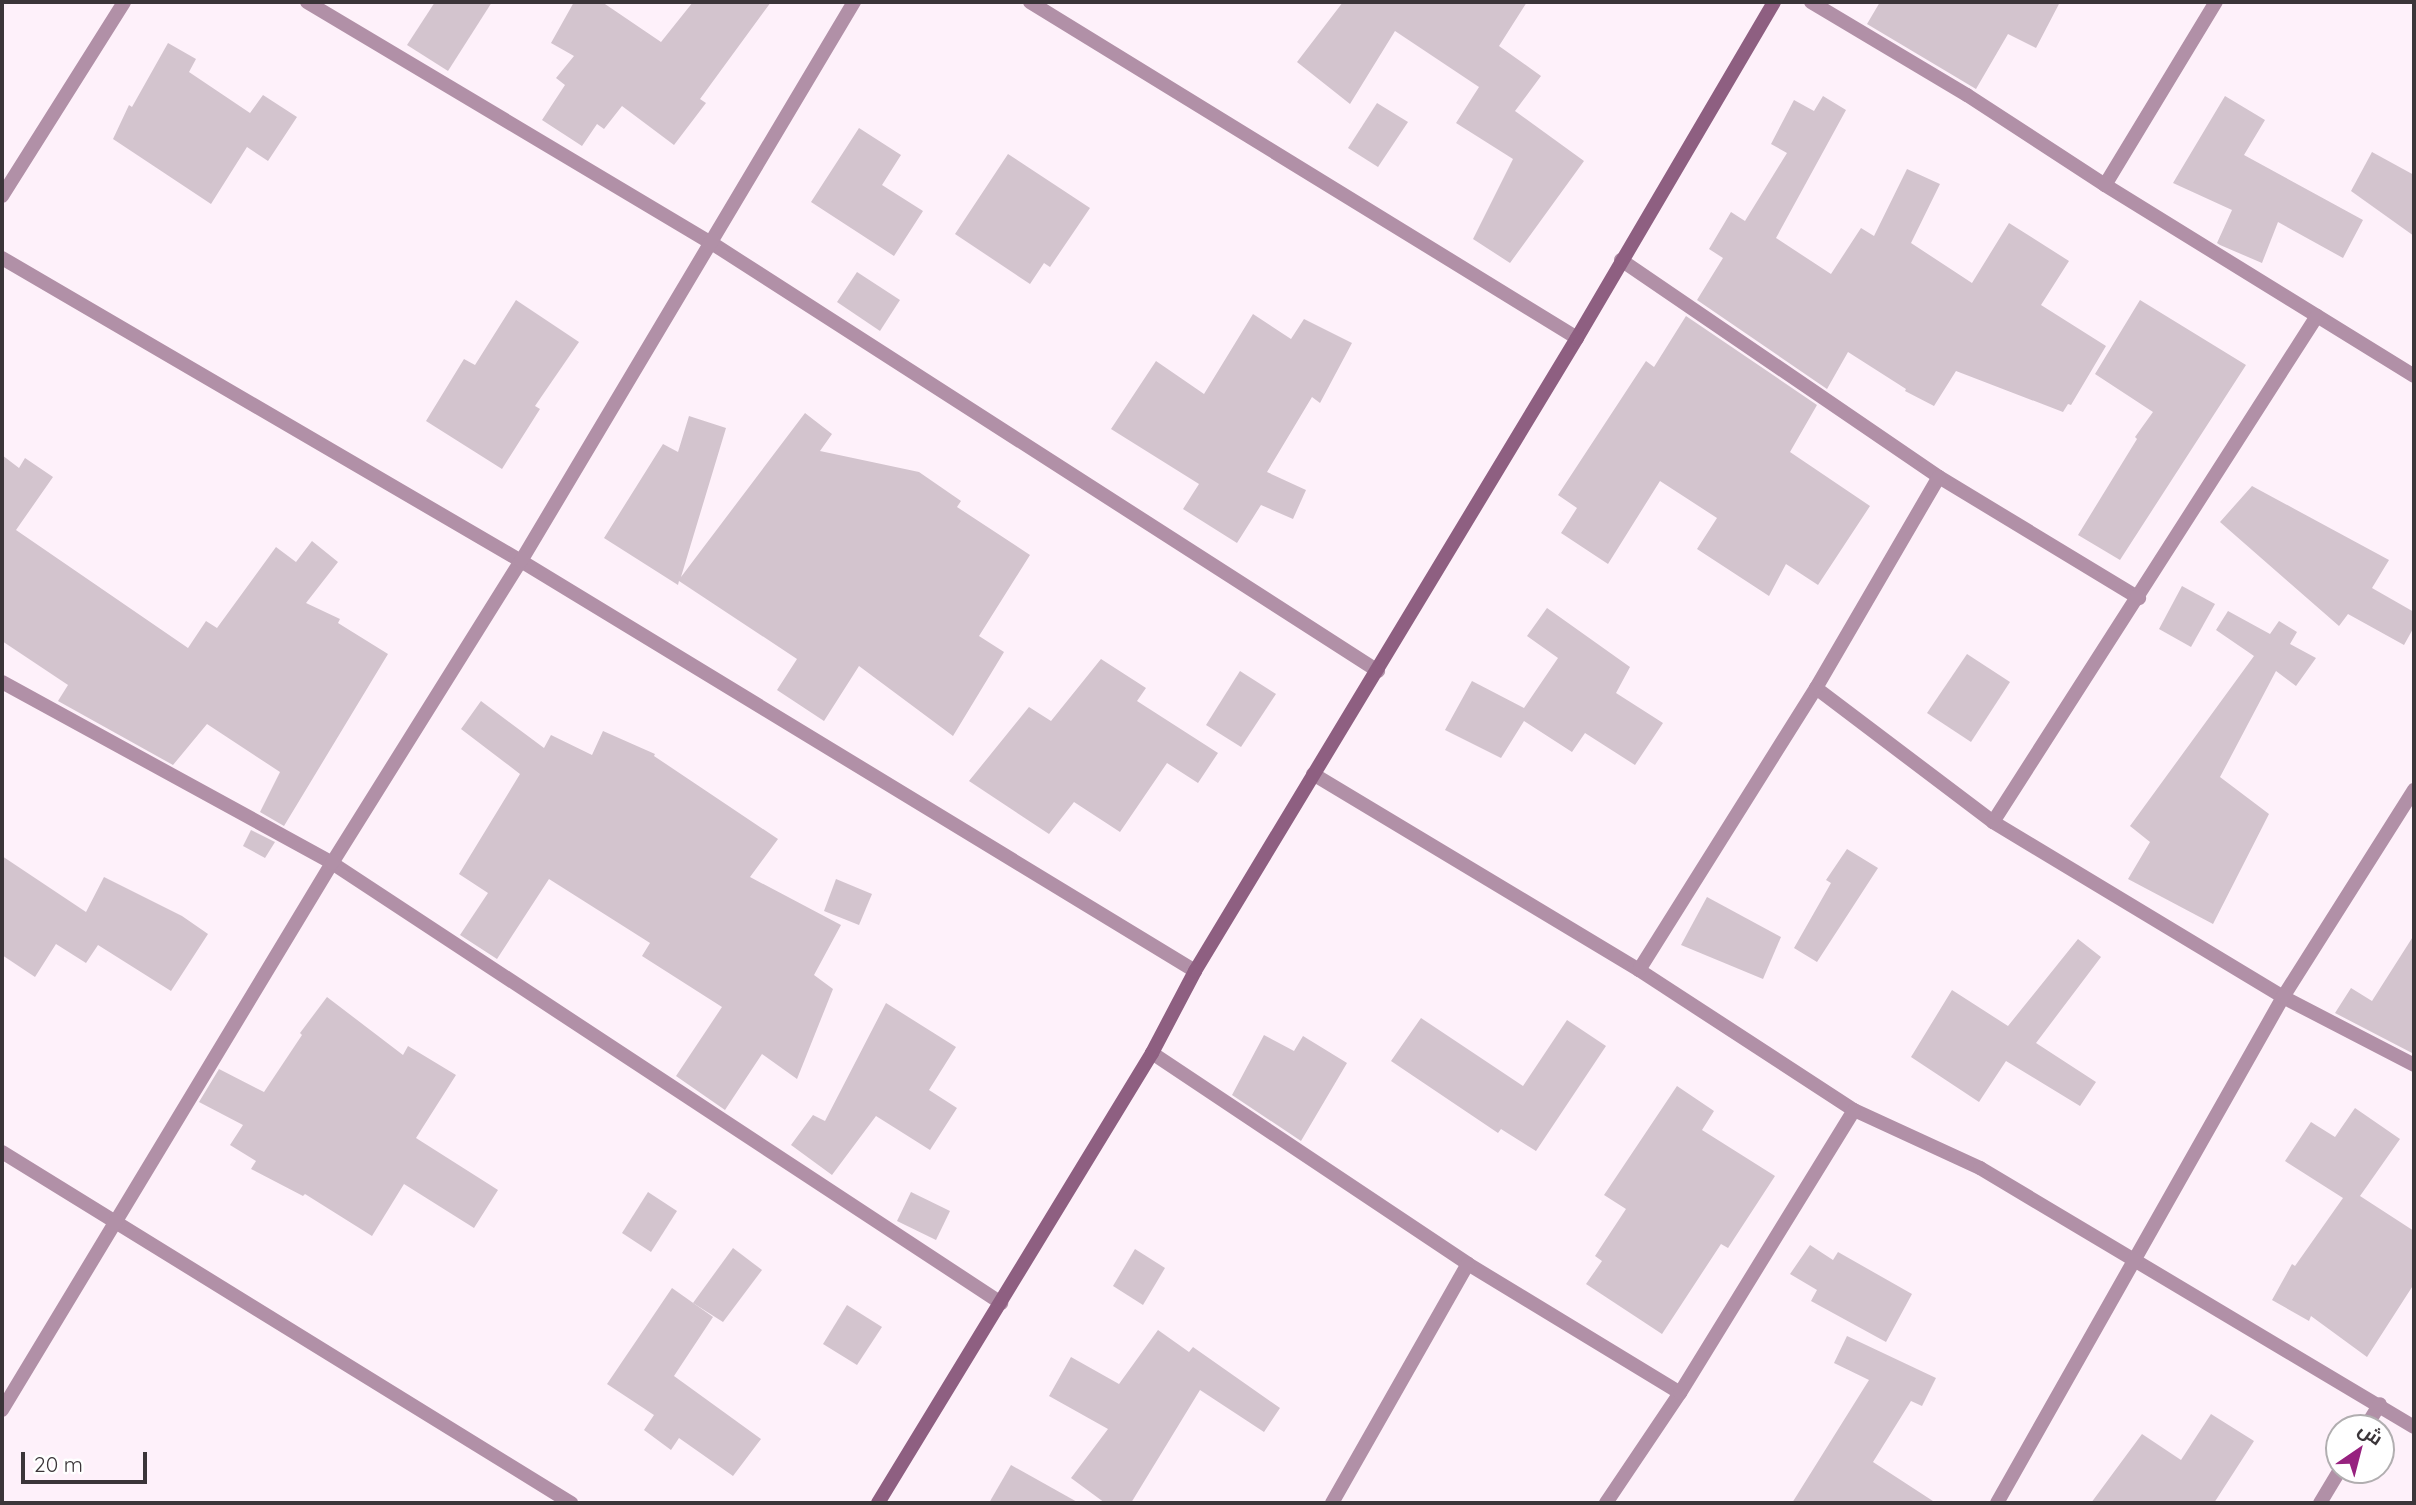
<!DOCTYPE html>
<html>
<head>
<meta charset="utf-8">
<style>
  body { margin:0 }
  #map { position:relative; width:2416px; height:1505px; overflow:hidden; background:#fef1fa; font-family:Quicksand,Cairo,sans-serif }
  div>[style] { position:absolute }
  .building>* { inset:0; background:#d3c4ce }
  .minor>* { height:14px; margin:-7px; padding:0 7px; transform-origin:7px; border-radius:7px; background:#b190a7 }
  .secondary>* { height:14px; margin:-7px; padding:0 7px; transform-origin:7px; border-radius:7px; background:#8e5f81 }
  span { translate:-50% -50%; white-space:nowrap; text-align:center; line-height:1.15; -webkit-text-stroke:6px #fff; paint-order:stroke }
  .frame { position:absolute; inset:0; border:4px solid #3b3539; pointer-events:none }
  .north { position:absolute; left:2325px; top:1414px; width:70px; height:70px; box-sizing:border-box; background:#fff; border:2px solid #b1aeb0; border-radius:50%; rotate:35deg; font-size:19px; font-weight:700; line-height:28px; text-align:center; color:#3b3539 }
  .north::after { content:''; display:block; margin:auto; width:24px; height:32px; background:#97227f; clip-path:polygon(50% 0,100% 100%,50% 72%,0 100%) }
  .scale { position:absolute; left:21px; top:1452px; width:126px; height:32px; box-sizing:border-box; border:4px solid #3b3539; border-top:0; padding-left:9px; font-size:21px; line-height:24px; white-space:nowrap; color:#3b3539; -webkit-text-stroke:5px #fff; paint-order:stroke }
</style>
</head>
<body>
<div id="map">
  <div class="building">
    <i style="clip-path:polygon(435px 2px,492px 2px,448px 71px,407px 45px)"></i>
    <i style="clip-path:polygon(574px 2px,602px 2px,661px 42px,693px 2px,771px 2px,700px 99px,706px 103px,674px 145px,622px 106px,604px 129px,597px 124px,582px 146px,542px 120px,565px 85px,556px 78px,574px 56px,551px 43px)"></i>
    <i style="clip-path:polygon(1343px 2px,1527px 2px,1499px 46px,1541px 76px,1515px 111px,1584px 161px,1510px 263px,1473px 239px,1513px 159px,1456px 123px,1479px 87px,1395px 31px,1350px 104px,1297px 62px)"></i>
    <i style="clip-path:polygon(1880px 2px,2060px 2px,2036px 48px,2008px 34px,1976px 89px,1867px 24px)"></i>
    <i style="clip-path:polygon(168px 43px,196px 59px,189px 72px,250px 113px,263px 95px,297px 117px,268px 161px,247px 147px,211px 204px,113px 139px,129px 105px,132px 107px)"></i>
    <i style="clip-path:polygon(1823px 96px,1846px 110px,1776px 238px,1831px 274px,1861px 228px,1874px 236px,1907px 169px,1940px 184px,1911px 243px,1972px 283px,2009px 223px,2069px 261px,2041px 305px,2106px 346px,2071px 405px,2068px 404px,2063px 412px,1956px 371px,1934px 406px,1905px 391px,1906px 389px,1848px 352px,1827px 389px,1697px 300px,1723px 258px,1709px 249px,1731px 212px,1745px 221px,1787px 153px,1771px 144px,1794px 100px,1814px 111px)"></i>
    <i style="clip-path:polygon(2225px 96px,2265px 120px,2244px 155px,2363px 220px,2343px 258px,2278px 222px,2262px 263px,2220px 245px,2217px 243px,2232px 210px,2173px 183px)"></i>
    <i style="clip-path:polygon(1377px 103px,1408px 122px,1378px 167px,1348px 148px)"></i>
    <i style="clip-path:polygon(859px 128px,901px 155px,882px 185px,923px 211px,894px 256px,811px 202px)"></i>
    <i style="clip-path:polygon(2372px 152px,2414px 175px,2414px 236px,2351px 191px)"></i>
    <i style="clip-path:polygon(1008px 154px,1090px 208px,1050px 267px,1044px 263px,1030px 284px,955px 234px)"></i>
    <i style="clip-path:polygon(857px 272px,900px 300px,880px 331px,837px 302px)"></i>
    <i style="clip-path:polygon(516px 300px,579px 342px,535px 406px,540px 409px,502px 469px,426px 421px,464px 359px,475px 365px)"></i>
    <i style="clip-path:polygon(2140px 300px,2246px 365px,2120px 560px,2078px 535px,2137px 439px,2135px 437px,2153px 412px,2095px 374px)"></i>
    <i style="clip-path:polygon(1253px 314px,1291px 339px,1304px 319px,1352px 343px,1320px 403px,1312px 397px,1267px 472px,1306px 490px,1293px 519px,1261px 505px,1237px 543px,1183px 509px,1199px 484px,1111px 429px,1156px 361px,1204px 394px)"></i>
    <i style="clip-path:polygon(1686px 316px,1817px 405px,1790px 452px,1870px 506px,1818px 585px,1786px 564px,1769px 596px,1697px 549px,1717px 518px,1660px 481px,1608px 564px,1561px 533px,1577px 508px,1558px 495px,1646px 361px,1654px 367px)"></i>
    <i style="clip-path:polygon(805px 413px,832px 434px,820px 451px,919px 472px,961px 501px,957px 507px,1030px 555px,979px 636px,1004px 652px,953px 736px,859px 666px,824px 721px,777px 690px,797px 659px,679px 581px,678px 585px,604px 538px,663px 444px,678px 452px,689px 416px,726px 428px,681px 577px)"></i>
    <i style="clip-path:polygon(2px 455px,19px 468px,25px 458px,53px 477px,16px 530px,188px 648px,206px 621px,217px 628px,276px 547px,296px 562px,312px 541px,338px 562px,306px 603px,340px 619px,338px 623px,388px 654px,284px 826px,260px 812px,280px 772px,207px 724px,173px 765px,58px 701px,68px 685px,2px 641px)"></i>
    <i style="clip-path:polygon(2252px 486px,2389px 560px,2372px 588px,2414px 612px,2414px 627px,2404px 645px,2348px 614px,2339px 626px,2220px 522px)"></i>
    <i style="clip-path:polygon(2182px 586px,2215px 604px,2191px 647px,2159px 629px)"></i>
    <i style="clip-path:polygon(1547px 608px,1630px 667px,1616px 693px,1663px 723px,1635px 765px,1585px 733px,1572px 752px,1524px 721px,1501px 758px,1445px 730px,1472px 681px,1524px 708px,1558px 658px,1527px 636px)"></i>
    <i style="clip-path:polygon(2228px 611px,2270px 634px,2279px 621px,2297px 632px,2290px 644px,2316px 658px,2296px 686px,2276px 671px,2220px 777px,2269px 814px,2213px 924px,2128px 879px,2150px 842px,2130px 826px,2254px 656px,2216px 630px)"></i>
    <i style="clip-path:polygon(1967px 654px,2010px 682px,1971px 742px,1927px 713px)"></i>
    <i style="clip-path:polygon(1101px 659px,1146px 688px,1137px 701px,1218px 753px,1198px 783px,1167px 763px,1120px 832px,1074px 802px,1049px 834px,969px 781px,1029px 707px,1051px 721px)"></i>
    <i style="clip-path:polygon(1240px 671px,1276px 694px,1241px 747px,1206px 725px)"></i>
    <i style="clip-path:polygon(481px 701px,544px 748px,551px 735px,592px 755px,603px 731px,655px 754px,654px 756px,778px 839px,750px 877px,841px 925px,814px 975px,833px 989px,797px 1079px,762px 1054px,725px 1110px,676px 1076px,722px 1007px,642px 956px,650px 943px,549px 879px,497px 959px,460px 935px,488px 893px,459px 874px,520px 774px,461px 729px)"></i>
    <i style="clip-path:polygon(251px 830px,275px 842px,265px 858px,243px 846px)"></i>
    <i style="clip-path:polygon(1847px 849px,1878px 868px,1817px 962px,1794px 948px,1831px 883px,1826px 880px)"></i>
    <i style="clip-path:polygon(2px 856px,86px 912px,104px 877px,182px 916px,208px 934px,171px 991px,98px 945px,86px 963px,56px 944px,35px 977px,2px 955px)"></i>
    <i style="clip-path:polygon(836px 879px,872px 894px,859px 925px,824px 911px)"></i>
    <i style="clip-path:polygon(1707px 897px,1781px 937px,1763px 979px,1681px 945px)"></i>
    <i style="clip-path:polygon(2414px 935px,2414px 1054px,2335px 1013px,2351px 988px,2372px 1001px)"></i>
    <i style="clip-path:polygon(2078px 939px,2101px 957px,2036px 1043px,2096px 1082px,2080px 1106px,2006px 1061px,1979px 1102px,1911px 1057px,1952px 990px,2008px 1026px)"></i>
    <i style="clip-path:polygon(327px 997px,403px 1055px,408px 1046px,456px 1075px,416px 1138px,498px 1190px,474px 1228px,404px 1184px,372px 1236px,305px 1194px,303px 1196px,251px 1169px,256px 1161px,230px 1145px,243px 1125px,199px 1102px,219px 1069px,264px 1092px,302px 1035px,300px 1033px)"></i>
    <i style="clip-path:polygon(886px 1003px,956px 1047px,929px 1090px,957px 1108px,930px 1150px,876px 1116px,832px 1175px,791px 1145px,813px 1115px,825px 1121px)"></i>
    <i style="clip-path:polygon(1421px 1018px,1523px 1086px,1567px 1020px,1606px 1046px,1536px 1151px,1501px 1129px,1498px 1133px,1391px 1061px)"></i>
    <i style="clip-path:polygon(1264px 1035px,1294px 1051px,1303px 1036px,1347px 1063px,1301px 1141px,1232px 1095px)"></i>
    <i style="clip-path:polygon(1677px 1086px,1714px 1111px,1702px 1130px,1775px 1176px,1728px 1248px,1721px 1244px,1662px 1334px,1586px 1284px,1602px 1261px,1595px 1256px,1626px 1209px,1604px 1195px)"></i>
    <i style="clip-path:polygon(2355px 1108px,2400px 1139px,2360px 1196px,2414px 1231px,2414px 1284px,2367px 1357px,2311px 1316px,2309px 1321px,2272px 1300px,2292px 1264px,2295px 1266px,2343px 1198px,2285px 1161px,2311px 1122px,2335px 1137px)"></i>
    <i style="clip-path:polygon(648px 1192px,677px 1211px,651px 1252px,622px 1233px)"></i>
    <i style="clip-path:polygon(911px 1192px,950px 1211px,936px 1240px,897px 1221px)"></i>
    <i style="clip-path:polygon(1810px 1245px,1833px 1260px,1838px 1252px,1912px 1294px,1886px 1342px,1811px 1301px,1817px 1290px,1790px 1274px)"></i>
    <i style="clip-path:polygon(733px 1248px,762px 1270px,723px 1322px,693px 1303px)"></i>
    <i style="clip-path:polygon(1135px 1249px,1165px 1268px,1143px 1305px,1113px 1286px)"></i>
    <i style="clip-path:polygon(672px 1288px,713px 1317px,674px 1376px,761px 1439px,733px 1476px,679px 1438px,671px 1450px,644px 1430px,654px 1415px,607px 1384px)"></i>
    <i style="clip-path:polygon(847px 1305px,882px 1327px,857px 1365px,823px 1344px)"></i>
    <i style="clip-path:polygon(1158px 1330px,1189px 1352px,1193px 1347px,1280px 1408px,1264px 1432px,1200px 1390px,1131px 1503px,1105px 1503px,1071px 1478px,1108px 1429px,1049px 1396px,1071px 1357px,1119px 1384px)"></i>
    <i style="clip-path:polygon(1847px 1336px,1936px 1378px,1922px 1406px,1911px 1401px,1873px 1462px,1936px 1503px,1792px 1503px,1869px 1380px,1834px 1363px)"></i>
    <i style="clip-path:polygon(2211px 1414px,2254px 1441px,2214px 1503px,2091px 1503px,2142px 1434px,2181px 1460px)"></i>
    <i style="clip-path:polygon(1011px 1465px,1079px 1503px,989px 1503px)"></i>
  </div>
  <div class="minor">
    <i style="left:307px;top:2px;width:469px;rotate:30.8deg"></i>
    <i style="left:710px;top:242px;width:794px;rotate:32.71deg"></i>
    <i style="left:1030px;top:2px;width:642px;rotate:31.56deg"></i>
    <i style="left:1811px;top:2px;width:182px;rotate:30.8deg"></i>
    <i style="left:1967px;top:95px;width:165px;rotate:33.1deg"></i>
    <i style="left:2105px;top:185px;width:363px;rotate:31.7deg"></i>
    <i style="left:2105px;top:185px;width:214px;rotate:-58.8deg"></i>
    <i style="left:2px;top:196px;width:229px;rotate:-57.8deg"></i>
    <i style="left:2px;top:258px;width:601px;rotate:30.28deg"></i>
    <i style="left:521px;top:561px;width:789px;rotate:31.31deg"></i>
    <i style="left:1621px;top:260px;width:385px;rotate:34.3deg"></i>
    <i style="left:1939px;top:477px;width:234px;rotate:31.2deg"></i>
    <i style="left:2px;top:682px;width:376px;rotate:28.7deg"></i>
    <i style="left:332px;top:863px;width:801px;rotate:33.33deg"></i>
    <i style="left:1816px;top:688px;width:222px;rotate:37.1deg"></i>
    <i style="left:1993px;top:822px;width:339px;rotate:31.1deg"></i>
    <i style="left:2283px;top:997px;width:148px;rotate:27.4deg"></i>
    <i style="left:1313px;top:774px;width:380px;rotate:31deg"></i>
    <i style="left:1639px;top:970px;width:257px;rotate:33.1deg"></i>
    <i style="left:1854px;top:1110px;width:139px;rotate:24.7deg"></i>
    <i style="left:1980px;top:1168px;width:505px;rotate:30.83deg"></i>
    <i style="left:1993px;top:822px;width:601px;rotate:-57.37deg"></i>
    <i style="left:1639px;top:970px;width:333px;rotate:-57.9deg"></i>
    <i style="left:1816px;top:688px;width:244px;rotate:-59.8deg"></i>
    <i style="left:1152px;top:1053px;width:380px;rotate:33.7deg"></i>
    <i style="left:1468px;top:1264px;width:248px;rotate:31.3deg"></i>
    <i style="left:2px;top:1152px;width:669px;rotate:31.67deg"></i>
    <i style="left:2px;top:1410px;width:639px;rotate:-58.9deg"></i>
    <i style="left:332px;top:863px;width:356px;rotate:-58deg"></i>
    <i style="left:521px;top:561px;width:651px;rotate:-59.22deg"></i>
    <i style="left:2365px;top:1428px;width:28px;rotate:-58deg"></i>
    <i style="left:1332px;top:1503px;width:275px;rotate:-60.4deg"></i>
    <i style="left:1606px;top:1503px;width:133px;rotate:-56.1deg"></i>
    <i style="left:1680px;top:1393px;width:332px;rotate:-58.4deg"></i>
    <i style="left:1997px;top:1503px;width:581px;rotate:-60.52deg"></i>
    <i style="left:2283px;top:997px;width:245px;rotate:-57.7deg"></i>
    <i style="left:2320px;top:1503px;width:39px;rotate:-59deg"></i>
  </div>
  <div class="secondary">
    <i style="left:878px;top:1503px;width:527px;rotate:-58.66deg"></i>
    <i style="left:1152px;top:1053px;width:93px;rotate:-62.3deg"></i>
    <i style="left:1195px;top:971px;width:739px;rotate:-58.89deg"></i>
    <i style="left:1577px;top:338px;width:389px;rotate:-59.6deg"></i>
  </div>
  <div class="frame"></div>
  <div class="north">ش</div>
  <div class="scale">20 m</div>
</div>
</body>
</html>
